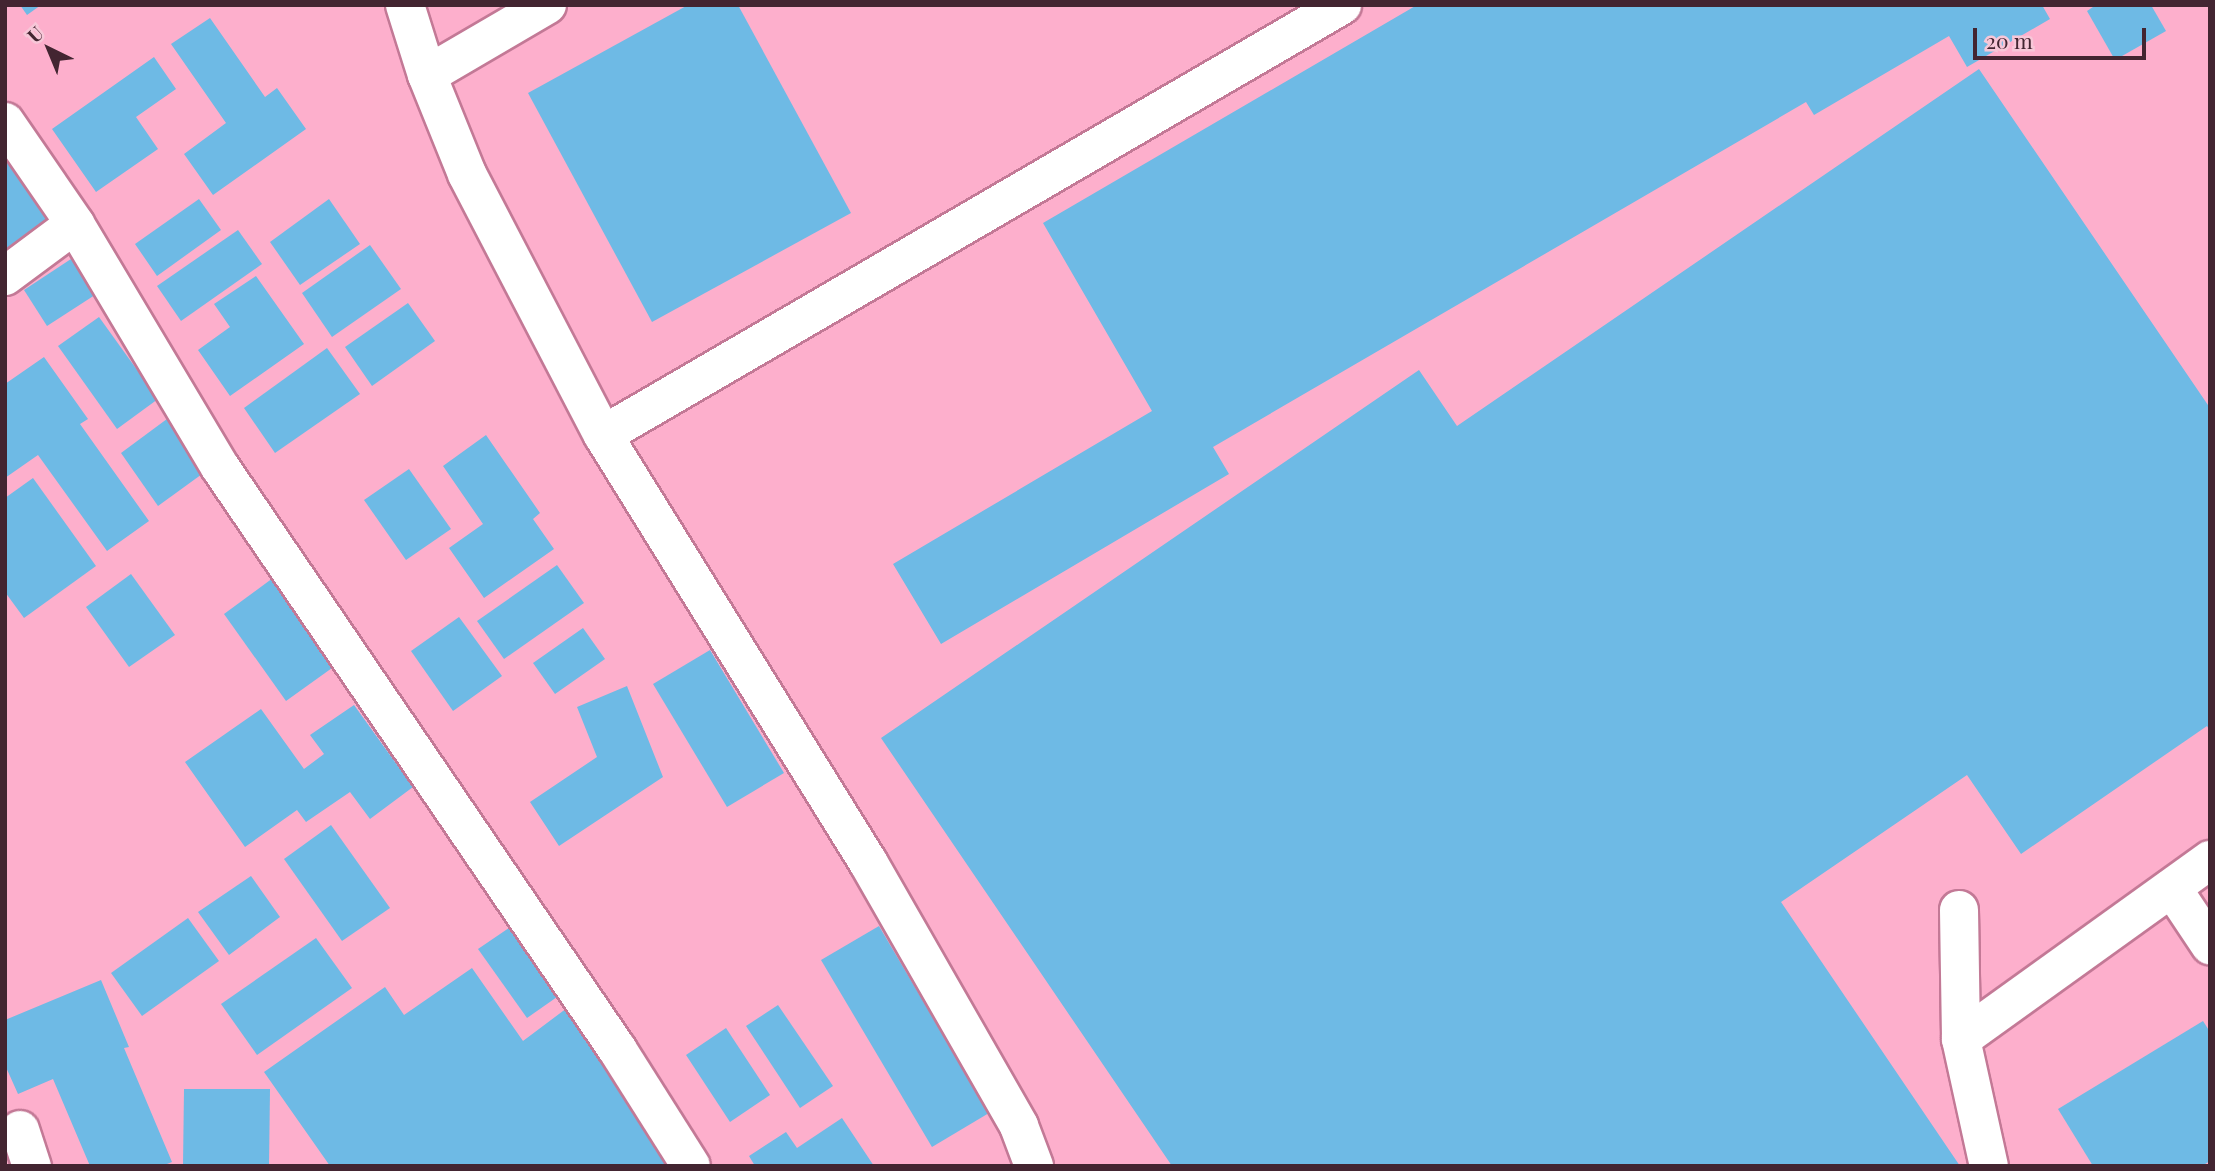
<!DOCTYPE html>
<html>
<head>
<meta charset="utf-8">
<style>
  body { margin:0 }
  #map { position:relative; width:2215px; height:1171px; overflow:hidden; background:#fdafcc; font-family:"Playfair Display",serif }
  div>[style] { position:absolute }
  .building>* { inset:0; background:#6ebae5 }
  .roads { filter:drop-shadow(2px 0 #c37996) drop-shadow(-2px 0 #c37996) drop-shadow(0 2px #c37996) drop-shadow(0 -2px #c37996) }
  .minor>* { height:38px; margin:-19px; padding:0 19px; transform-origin:19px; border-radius:19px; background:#fff }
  span { translate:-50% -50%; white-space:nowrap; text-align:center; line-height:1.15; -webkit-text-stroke:7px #f7c7d8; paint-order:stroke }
  .frame { position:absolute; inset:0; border:7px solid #432531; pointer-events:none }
  .north { position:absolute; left:14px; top:14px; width:70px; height:70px; -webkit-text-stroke:5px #f7c7d8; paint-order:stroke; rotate:317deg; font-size:19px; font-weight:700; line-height:28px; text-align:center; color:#432531 }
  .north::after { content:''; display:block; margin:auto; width:24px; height:32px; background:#432531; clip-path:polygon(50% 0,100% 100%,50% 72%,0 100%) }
  .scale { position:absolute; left:1973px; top:28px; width:173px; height:32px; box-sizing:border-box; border:4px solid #432531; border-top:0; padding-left:9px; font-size:21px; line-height:24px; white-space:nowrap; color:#432531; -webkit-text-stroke:5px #f7c7d8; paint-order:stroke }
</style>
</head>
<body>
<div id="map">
  <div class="building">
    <i style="clip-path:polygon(20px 5px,41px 5px,27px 15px)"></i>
    <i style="clip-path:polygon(688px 5px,738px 5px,851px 213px,652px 322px,528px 93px)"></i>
    <i style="clip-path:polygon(1417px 5px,2042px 5px,2050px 19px,1967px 67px,1949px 36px,1814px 115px,1806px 102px,1213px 447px,1229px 474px,941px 644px,893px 564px,1152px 411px,1043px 223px)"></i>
    <i style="clip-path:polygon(2096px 5px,2151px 5px,2166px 31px,2115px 60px,2087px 11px)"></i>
    <i style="clip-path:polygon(210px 18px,265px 97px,277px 88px,306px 129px,213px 195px,184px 154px,226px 123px,171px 44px)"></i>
    <i style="clip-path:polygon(154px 57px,176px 89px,136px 117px,158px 149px,96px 192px,52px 129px)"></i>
    <i style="clip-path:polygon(1979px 69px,2210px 408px,2210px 731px,2207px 726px,2021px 854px,1967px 775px,1781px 902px,1960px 1166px,1172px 1166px,881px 738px,1419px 370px,1457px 426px)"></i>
    <i style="clip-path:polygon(5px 152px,54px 229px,5px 259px)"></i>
    <i style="clip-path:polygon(199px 199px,221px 230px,157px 276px,135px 244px)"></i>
    <i style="clip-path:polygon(329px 199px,360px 244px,300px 285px,270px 242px)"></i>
    <i style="clip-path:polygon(238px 230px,262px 264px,181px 321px,157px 286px)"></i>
    <i style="clip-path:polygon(370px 245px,401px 289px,332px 337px,302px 293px)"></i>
    <i style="clip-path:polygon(74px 257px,98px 293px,47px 326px,24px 290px)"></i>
    <i style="clip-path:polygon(256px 276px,304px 344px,230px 396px,198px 350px,230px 327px,214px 304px)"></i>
    <i style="clip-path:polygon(408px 303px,435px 341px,372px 386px,345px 347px)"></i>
    <i style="clip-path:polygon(99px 317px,158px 399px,117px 429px,58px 346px)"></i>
    <i style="clip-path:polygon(327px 348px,360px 394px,275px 453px,244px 408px)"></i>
    <i style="clip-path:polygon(44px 357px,88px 419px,80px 424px,149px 521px,107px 551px,38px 455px,5px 478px,5px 384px)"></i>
    <i style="clip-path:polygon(171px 416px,209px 469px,158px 506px,121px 453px)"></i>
    <i style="clip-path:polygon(486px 435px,540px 513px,533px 519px,554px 549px,484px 598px,449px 548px,483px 524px,443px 466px)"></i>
    <i style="clip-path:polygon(409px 469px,451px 529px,406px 560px,364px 500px)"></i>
    <i style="clip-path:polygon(33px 478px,96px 566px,24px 618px,5px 592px,5px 498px)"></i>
    <i style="clip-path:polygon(557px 565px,584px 603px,504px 659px,477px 621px)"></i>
    <i style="clip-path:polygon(131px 574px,175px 635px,129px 667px,86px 607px)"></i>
    <i style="clip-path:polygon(277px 575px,339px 663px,286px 701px,224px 614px)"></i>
    <i style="clip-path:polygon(459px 617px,502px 676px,453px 711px,411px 651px)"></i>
    <i style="clip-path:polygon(583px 628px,605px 659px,555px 694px,533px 663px)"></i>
    <i style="clip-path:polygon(710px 650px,784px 773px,727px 807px,653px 684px)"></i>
    <i style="clip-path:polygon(627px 686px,663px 777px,559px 846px,530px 802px,597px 757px,577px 707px)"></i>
    <i style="clip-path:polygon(354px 705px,413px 787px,370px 819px,350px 792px,306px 822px,297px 810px,245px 847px,185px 762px,261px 709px,304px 769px,324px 754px,310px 735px)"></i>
    <i style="clip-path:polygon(331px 825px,390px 908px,342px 941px,284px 859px)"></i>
    <i style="clip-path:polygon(251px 876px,280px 917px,229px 955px,198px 912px)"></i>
    <i style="clip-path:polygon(188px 918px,219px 961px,142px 1016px,111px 973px)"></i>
    <i style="clip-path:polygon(519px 921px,567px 990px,527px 1018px,478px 949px)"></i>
    <i style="clip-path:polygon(879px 926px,989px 1113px,932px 1147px,821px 960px)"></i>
    <i style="clip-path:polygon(316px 938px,352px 988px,257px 1055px,221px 1004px)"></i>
    <i style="clip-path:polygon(472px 968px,523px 1041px,567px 1008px,677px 1166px,330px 1166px,264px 1072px,385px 987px,404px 1015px)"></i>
    <i style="clip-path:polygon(101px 980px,129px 1047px,124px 1048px,172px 1162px,162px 1166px,90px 1166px,53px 1079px,18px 1094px,5px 1065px,5px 1020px)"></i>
    <i style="clip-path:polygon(778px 1005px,833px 1086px,800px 1108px,746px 1026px)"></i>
    <i style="clip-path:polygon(2203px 1021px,2210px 1032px,2210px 1161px,2202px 1166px,2093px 1166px,2058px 1109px)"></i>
    <i style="clip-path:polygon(726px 1028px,770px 1095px,730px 1122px,686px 1055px)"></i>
    <i style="clip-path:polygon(184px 1089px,270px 1089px,269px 1166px,183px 1166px)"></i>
    <i style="clip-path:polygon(842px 1118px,874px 1166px,755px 1166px,749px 1156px,786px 1132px,797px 1148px)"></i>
  </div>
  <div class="roads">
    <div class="minor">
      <i style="left:405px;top:5px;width:73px;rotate:72.6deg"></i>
      <i style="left:427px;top:75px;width:107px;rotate:68deg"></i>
      <i style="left:467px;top:174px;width:294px;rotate:62.5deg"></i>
      <i style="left:603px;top:435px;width:503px;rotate:58.18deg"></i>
      <i style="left:868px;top:862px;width:304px;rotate:60.2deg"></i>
      <i style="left:1019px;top:1126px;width:43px;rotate:69.4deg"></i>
      <i style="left:427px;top:75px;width:139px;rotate:-30.3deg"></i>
      <i style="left:5px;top:122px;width:124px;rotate:55.5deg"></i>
      <i style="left:75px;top:224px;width:283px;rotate:59.2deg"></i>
      <i style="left:220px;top:467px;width:705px;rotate:55.7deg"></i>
      <i style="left:617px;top:1049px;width:138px;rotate:57.7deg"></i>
      <i style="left:5px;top:276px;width:87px;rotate:-36.6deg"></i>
      <i style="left:603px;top:435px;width:855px;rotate:-30.19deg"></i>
      <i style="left:2172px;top:888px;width:69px;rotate:56.3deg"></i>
      <i style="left:1959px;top:910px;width:129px;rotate:89.1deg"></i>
      <i style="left:1961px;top:1039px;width:130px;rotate:77.6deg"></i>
      <i style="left:1961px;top:1039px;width:307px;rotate:-35.7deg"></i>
      <i style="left:20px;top:1130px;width:38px;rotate:72deg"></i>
    </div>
  </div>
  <div class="frame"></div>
  <div class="north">U</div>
  <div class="scale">20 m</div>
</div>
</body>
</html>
